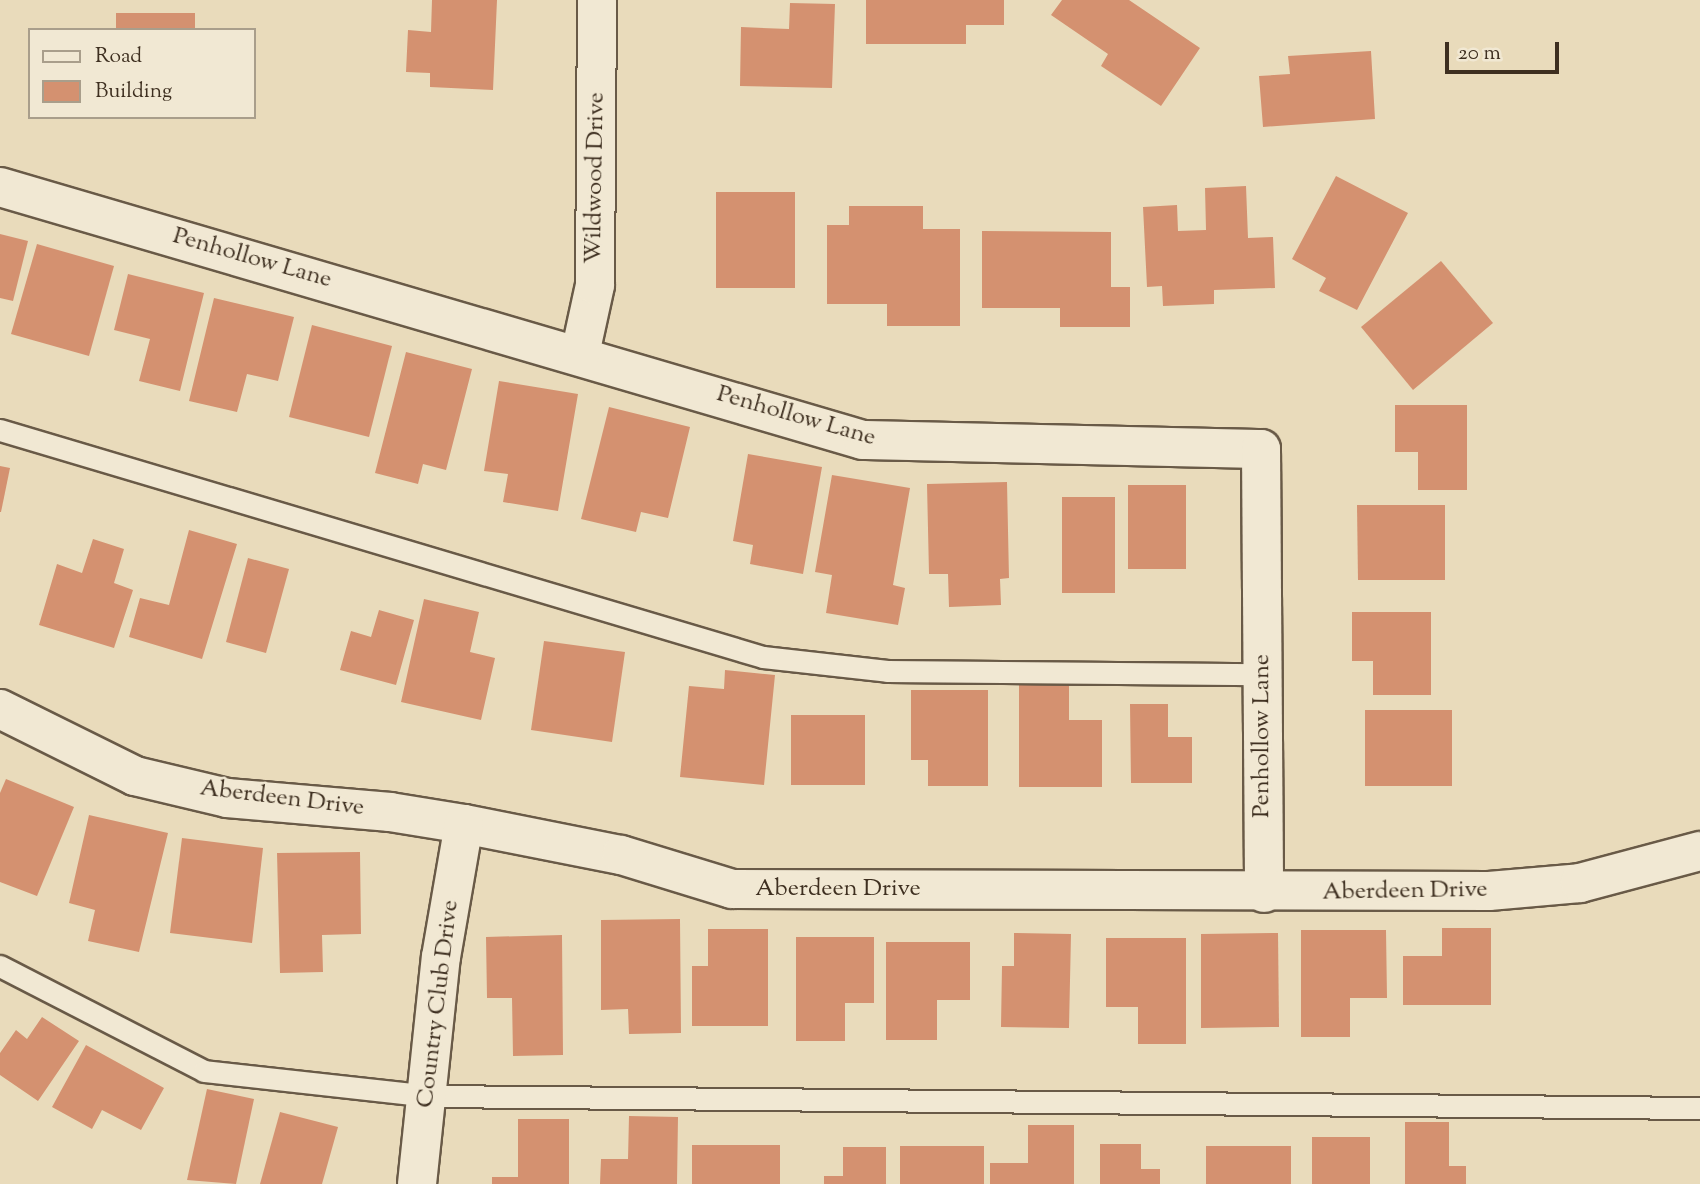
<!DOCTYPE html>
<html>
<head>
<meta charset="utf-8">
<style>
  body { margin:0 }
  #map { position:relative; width:1700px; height:1184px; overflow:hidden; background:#e9dbbb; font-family:"Sorts Mill Goudy",serif }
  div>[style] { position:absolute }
  .building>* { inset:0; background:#d49170 }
  .roads { filter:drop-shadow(2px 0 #695a47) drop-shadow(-2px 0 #695a47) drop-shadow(0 2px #695a47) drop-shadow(0 -2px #695a47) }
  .service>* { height:21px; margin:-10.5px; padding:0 10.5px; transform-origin:10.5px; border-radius:10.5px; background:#f1e8d3 }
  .minor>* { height:38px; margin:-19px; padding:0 19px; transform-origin:19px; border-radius:19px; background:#f1e8d3 }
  span { translate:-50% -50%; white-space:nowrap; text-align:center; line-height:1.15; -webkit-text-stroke:5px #f1e8d3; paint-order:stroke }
  .street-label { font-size:24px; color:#3e2f20 }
  .legend { position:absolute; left:28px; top:28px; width:228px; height:91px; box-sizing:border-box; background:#f1e8d3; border:2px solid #a99e8b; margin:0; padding:9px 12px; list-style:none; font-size:21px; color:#3e2f20 }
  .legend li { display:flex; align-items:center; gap:14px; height:35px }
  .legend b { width:35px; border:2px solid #a99e8b }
  .scale { position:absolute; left:1445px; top:42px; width:114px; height:32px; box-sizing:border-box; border:4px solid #3e2f20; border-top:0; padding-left:9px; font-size:21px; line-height:24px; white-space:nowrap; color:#3e2f20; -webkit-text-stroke:5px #f1e8d3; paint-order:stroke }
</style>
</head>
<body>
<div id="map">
  <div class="building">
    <i style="clip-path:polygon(432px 0,497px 0,493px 90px,430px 87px,430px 73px,406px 72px,408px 30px,431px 32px)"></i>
    <i style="clip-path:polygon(866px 0,1004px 0,1004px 25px,966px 25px,966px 44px,866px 44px)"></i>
    <i style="clip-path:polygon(1062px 0,1129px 0,1200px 48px,1161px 106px,1101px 66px,1108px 54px,1051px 15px)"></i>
    <i style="clip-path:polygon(790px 3px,835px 4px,832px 88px,740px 86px,741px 27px,789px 29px)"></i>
    <i style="clip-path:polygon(116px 13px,195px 13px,195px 30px,116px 30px)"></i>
    <i style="clip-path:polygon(1371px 51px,1375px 119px,1263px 127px,1259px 76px,1290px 74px,1288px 56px)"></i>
    <i style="clip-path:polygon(1336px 176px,1408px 213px,1357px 310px,1319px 291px,1326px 278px,1292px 259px)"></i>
    <i style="clip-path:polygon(1246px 186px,1248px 238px,1273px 237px,1275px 288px,1214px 290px,1214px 304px,1163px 306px,1162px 286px,1147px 287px,1143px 207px,1177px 205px,1178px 231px,1206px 230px,1205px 188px)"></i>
    <i style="clip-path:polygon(716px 192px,795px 192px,795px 288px,716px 288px)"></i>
    <i style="clip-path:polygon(849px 206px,923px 206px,923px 229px,960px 229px,960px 326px,887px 326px,887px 304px,827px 304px,827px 225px,849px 225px)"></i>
    <i style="clip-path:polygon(982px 231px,1111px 232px,1111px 287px,1130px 287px,1130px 327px,1060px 327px,1060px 308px,982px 308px)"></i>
    <i style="clip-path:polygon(0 234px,28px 241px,13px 301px,0 298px)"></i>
    <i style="clip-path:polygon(37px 244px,114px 266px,89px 356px,11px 334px)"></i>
    <i style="clip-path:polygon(1441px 261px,1493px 323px,1413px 390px,1361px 327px)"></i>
    <i style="clip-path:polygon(128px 274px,204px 293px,180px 391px,139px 381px,150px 339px,114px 330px)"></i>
    <i style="clip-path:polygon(214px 298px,294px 317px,278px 381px,247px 374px,237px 412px,189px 401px)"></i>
    <i style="clip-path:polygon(312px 325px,392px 346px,369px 437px,289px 417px)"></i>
    <i style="clip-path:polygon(406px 352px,472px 369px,446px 470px,423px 464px,418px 484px,375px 473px)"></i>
    <i style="clip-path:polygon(499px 381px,578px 394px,558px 511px,503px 502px,508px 474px,484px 471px)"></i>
    <i style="clip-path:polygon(1395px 405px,1467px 405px,1467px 490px,1418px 490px,1418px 452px,1395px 452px)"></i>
    <i style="clip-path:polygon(609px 407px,690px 427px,668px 518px,641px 512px,636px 532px,581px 519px)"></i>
    <i style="clip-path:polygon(748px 454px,822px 467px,803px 574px,750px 564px,753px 545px,733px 541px)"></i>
    <i style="clip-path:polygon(0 466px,10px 468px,1px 512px,0 512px)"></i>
    <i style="clip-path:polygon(832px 475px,910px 488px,893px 585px,905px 588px,898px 625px,826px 613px,832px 575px,815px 572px)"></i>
    <i style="clip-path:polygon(1007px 482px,1009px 578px,1000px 579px,1001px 605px,949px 607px,948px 574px,929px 574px,927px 484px)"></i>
    <i style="clip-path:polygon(1128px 485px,1186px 485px,1186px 569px,1128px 569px)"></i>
    <i style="clip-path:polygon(1062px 497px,1115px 497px,1115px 593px,1062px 593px)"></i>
    <i style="clip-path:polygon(1357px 505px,1445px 505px,1445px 580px,1358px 580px)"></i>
    <i style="clip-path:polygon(189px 530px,237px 544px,202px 659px,129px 637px,140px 598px,169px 605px)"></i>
    <i style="clip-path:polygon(93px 539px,124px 549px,114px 583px,133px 590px,114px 648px,39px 625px,57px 564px,82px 573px)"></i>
    <i style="clip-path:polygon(248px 558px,289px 569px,266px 653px,226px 642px)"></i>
    <i style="clip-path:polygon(424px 599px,479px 612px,470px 652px,495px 658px,481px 720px,401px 702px)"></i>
    <i style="clip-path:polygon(379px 610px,414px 620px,396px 685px,340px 670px,351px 631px,371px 637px)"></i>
    <i style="clip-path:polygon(1352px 612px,1431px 612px,1431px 695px,1373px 695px,1373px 661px,1352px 661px)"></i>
    <i style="clip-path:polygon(544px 641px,625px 652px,612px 742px,531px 730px)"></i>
    <i style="clip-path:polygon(725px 670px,775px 675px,764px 785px,680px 777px,689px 686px,724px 689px)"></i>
    <i style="clip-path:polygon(1019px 681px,1069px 681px,1069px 720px,1102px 720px,1102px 787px,1019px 787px)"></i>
    <i style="clip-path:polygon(911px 690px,988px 690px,988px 786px,928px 786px,928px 760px,911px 760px)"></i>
    <i style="clip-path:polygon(1130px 704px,1168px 704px,1168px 737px,1192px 737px,1192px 783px,1131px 783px)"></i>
    <i style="clip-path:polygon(1365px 710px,1452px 710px,1452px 786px,1365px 786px)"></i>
    <i style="clip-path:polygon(791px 715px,865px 715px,865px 785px,791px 785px)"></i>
    <i style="clip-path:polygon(6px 779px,74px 807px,37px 896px,0 882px,0 793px)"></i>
    <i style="clip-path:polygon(89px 815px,168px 833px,139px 952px,88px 941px,95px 910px,69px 903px)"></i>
    <i style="clip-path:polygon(182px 838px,263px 848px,252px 943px,170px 933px)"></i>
    <i style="clip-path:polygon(360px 852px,361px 934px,322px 935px,323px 972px,280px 973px,277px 853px)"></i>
    <i style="clip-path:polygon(680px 919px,681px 1033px,629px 1034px,628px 1009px,601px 1010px,601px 920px)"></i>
    <i style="clip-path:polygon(1442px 928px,1491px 928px,1491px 1005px,1403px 1005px,1403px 956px,1442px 956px)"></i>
    <i style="clip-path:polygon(708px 929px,768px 929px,768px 1026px,692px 1026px,692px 966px,708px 966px)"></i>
    <i style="clip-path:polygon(1301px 930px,1386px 930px,1387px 998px,1350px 998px,1350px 1037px,1301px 1037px)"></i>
    <i style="clip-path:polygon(1014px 933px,1071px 934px,1069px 1028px,1001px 1027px,1002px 966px,1014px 966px)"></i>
    <i style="clip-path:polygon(1278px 933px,1279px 1027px,1201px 1028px,1201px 934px)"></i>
    <i style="clip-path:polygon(562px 935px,563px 1055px,513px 1056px,512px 998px,487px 998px,486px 937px)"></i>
    <i style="clip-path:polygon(796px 937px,874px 937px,874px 1003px,845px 1003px,845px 1041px,796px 1041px)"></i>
    <i style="clip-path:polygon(1106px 938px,1186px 938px,1186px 1044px,1138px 1044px,1138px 1007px,1106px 1007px)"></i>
    <i style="clip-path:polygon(886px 942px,970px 942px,970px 1000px,937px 1000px,937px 1040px,886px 1040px)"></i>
    <i style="clip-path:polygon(42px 1017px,79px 1041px,38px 1101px,0 1075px,0 1053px,16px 1030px,27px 1039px)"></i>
    <i style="clip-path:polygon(86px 1045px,164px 1088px,141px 1130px,102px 1110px,92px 1129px,52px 1107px)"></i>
    <i style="clip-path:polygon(207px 1089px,254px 1099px,236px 1184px,187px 1180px)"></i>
    <i style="clip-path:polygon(280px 1112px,338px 1127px,322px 1184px,260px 1184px)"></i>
    <i style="clip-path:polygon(629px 1116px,678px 1117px,677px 1184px,600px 1184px,601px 1159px,628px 1159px)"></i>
    <i style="clip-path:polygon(518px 1119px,569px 1119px,569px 1184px,492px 1184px,492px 1177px,518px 1177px)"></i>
    <i style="clip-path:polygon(1405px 1122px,1449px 1122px,1449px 1166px,1466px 1166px,1466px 1184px,1405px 1184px)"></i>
    <i style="clip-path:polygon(1028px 1125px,1074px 1125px,1074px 1184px,990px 1184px,990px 1163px,1028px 1163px)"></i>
    <i style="clip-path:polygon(1312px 1137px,1370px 1137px,1370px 1184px,1312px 1184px)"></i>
    <i style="clip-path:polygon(1100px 1144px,1141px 1144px,1141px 1169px,1160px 1169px,1160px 1184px,1100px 1184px)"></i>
    <i style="clip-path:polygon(692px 1145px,780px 1145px,780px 1184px,692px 1184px)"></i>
    <i style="clip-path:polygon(900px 1146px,984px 1146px,984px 1184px,900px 1184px)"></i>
    <i style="clip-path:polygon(1206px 1146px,1291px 1146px,1291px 1184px,1206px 1184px)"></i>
    <i style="clip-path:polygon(843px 1147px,886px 1147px,886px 1184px,824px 1184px,824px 1176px,843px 1176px)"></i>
  </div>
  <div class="roads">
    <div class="service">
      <i style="left:0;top:430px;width:796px;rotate:16.57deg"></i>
      <i style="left:763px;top:657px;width:125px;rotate:6.4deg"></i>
      <i style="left:887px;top:671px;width:375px;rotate:0.5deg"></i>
      <i style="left:0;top:966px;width:229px;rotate:27.2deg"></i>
      <i style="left:204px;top:1071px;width:226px;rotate:6.3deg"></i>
      <i style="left:429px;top:1096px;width:1271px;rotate:0.54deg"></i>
    </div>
    <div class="minor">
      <i style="left:0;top:187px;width:899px;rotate:16.34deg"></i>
      <i style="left:863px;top:440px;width:398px;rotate:1.3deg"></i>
      <i style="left:1261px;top:449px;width:444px;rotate:89.6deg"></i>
      <i style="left:580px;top:354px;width:71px;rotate:-77.7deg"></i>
      <i style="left:595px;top:285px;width:285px;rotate:-89.6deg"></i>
      <i style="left:0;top:709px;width:151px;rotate:26.4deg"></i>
      <i style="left:135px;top:776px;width:95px;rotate:13.4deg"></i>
      <i style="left:227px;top:798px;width:164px;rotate:4.9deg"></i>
      <i style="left:390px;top:812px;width:75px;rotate:9.2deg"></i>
      <i style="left:464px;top:824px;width:160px;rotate:11.2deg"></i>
      <i style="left:621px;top:855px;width:116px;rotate:17deg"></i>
      <i style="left:732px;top:889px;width:757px;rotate:0.15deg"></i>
      <i style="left:1489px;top:891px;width:91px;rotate:-5deg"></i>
      <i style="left:1580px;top:883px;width:124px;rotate:-14.9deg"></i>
      <i style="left:417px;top:1184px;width:228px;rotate:-84deg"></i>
      <i style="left:441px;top:957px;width:135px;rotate:-80.2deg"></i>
    </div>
  </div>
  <div class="street-label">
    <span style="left:596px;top:178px;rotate:-89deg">Wildwood Drive</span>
    <span style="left:252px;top:259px;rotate:16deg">Penhollow Lane</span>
    <span style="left:796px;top:417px;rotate:16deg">Penhollow Lane</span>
    <span style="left:1263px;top:736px;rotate:-90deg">Penhollow Lane</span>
    <span style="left:282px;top:799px;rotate:7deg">Aberdeen Drive</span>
    <span style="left:838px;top:890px">Aberdeen Drive</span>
    <span style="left:1405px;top:892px;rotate:-1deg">Aberdeen Drive</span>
    <span style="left:439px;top:1004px;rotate:-83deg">Country Club Drive</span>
  </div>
  <ul class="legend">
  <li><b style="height:9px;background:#f1e8d3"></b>Road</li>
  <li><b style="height:19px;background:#d49170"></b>Building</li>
  </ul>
  <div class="scale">20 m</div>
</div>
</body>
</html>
